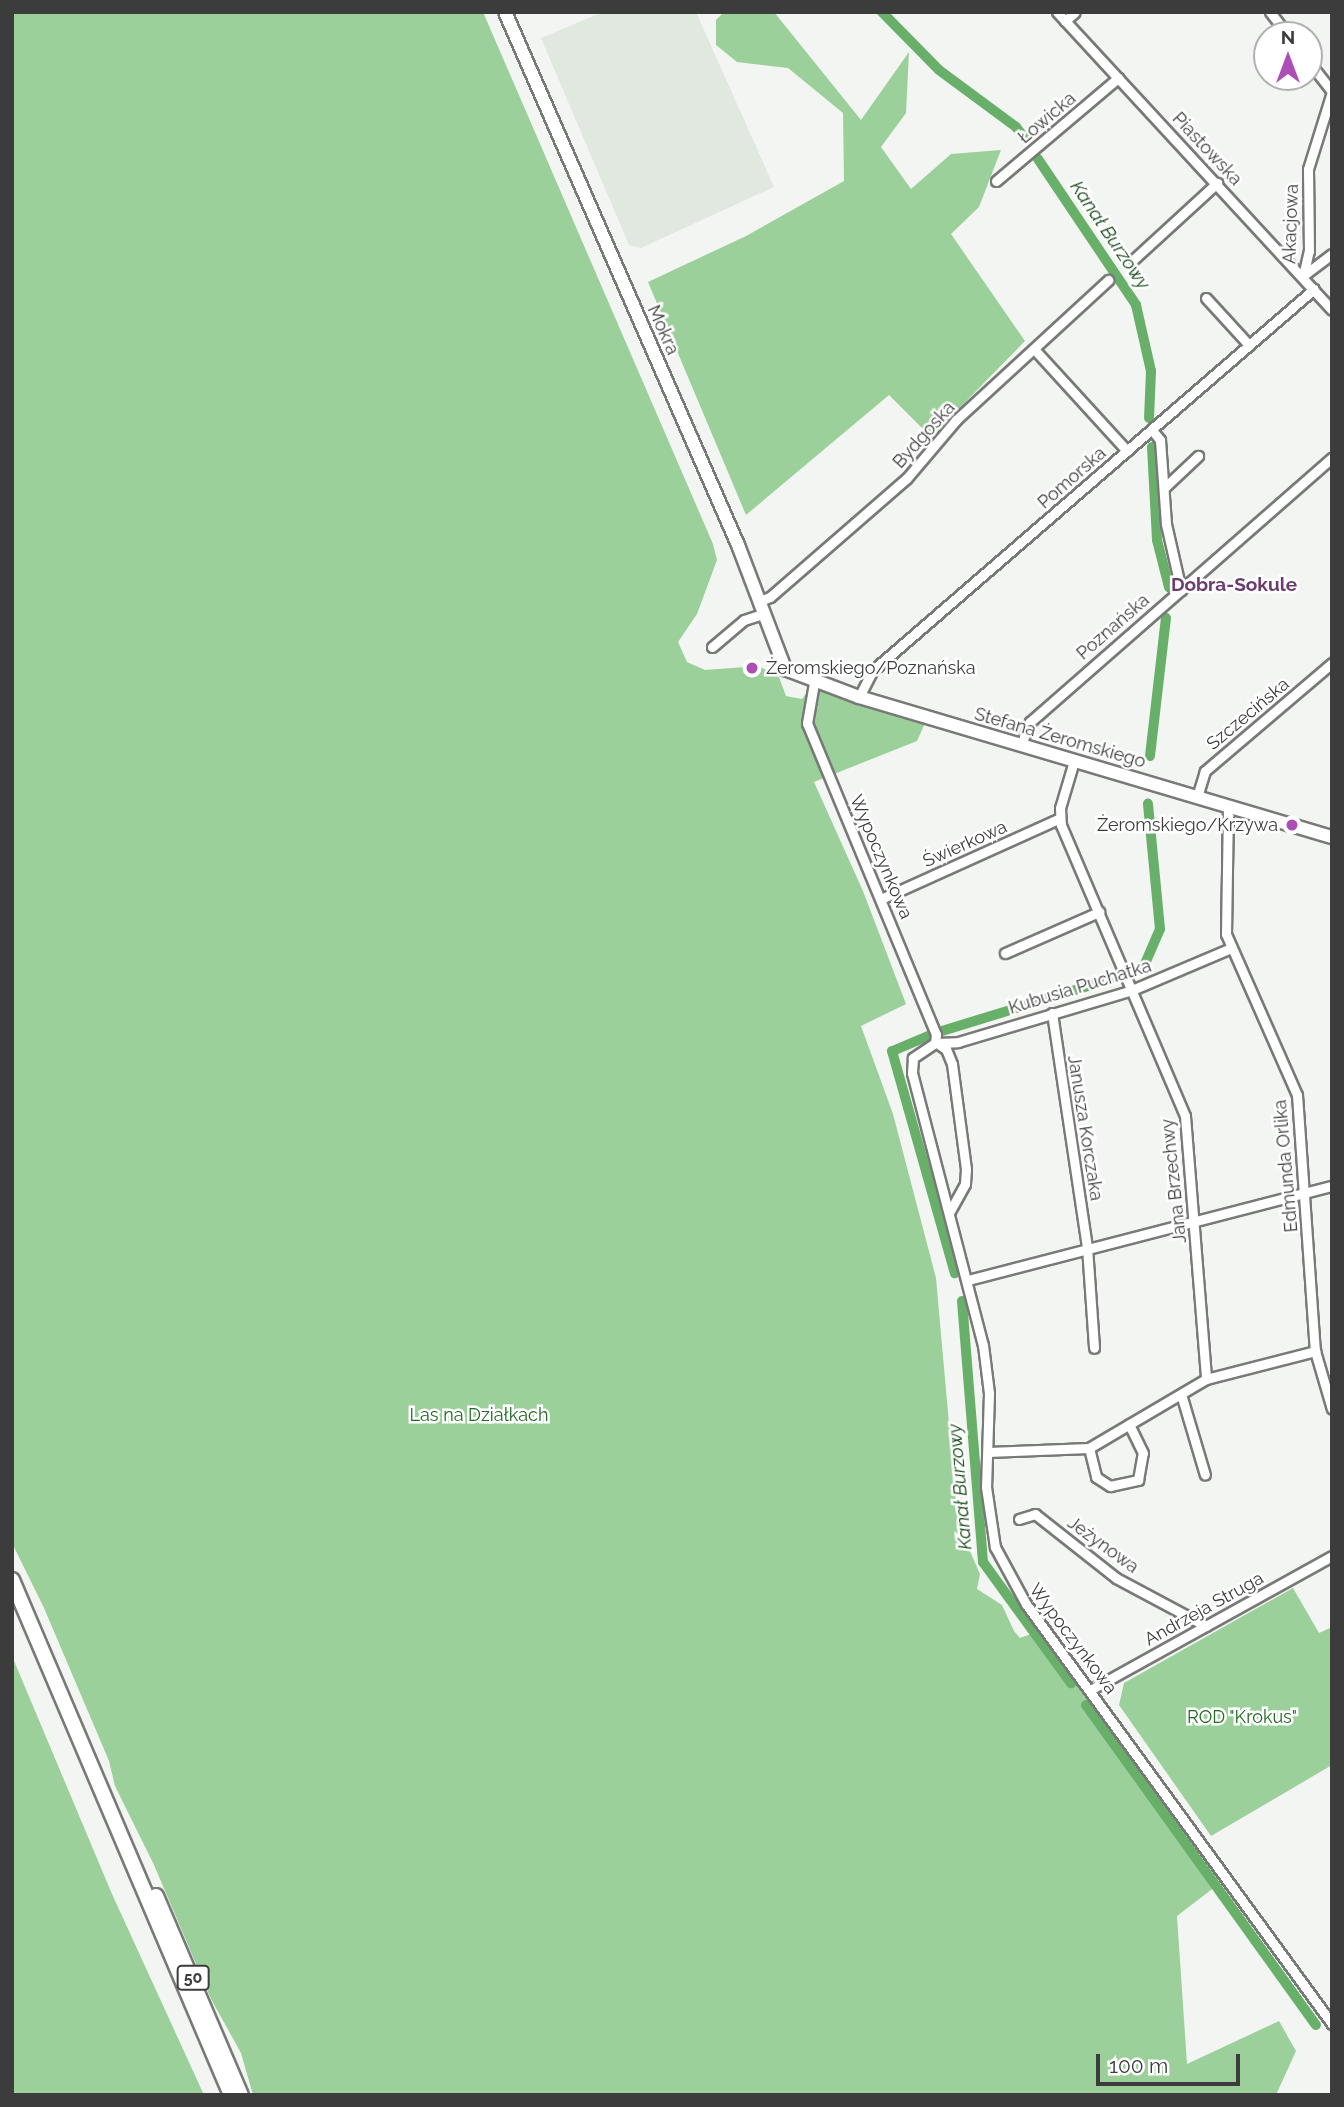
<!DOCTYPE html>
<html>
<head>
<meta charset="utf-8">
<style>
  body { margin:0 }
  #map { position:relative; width:1344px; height:2107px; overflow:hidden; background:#f2f5f2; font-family:Raleway,sans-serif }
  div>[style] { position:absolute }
  .built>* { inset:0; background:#e0e8e0 }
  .green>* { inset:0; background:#9cd09b }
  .canal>* { height:10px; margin:-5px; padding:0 5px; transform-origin:5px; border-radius:5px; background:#68b069 }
  .roads { filter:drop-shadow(2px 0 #787a77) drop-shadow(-2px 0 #787a77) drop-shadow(0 2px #787a77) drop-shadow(0 -2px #787a77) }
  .street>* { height:9px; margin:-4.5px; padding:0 4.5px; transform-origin:4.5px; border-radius:4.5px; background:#fff }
  .secondary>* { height:12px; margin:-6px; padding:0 6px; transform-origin:6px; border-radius:6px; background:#fff }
  .primary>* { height:14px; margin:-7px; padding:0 7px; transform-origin:7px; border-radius:7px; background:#fff }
  .dots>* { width:19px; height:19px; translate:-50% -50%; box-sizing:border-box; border:4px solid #fff; border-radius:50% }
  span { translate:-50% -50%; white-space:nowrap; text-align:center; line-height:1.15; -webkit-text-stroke:5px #fff; paint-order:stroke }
  .shield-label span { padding:2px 5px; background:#fff; border:2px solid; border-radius:5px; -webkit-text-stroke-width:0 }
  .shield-label { font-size:16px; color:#3b3c3b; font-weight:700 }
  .street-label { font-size:18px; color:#3b3c3b }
  .poi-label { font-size:18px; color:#3b3c3b }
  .left { translate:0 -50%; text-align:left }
  .right { translate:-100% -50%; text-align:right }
  .park-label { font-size:18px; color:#206824 }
  .water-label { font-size:19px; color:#184a1b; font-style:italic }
  .neighbourhood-label { font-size:19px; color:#6b3c6f; font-weight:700 }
  .frame { position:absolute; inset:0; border:14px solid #3b3c3b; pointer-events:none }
  .north { position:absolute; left:1253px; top:21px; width:70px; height:70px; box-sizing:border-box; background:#fff; border:2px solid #b1b1b1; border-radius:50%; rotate:0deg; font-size:19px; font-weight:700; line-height:28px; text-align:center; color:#3b3c3b }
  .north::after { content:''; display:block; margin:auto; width:24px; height:32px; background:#ad4eb6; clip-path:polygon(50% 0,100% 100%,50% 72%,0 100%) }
  .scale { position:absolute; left:1096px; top:2054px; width:144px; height:32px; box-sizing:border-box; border:4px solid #3b3c3b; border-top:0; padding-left:9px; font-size:21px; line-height:24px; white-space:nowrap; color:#3b3c3b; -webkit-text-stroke:5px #fff; paint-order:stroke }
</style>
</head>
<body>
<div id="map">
  <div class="built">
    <i style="clip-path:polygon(603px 12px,696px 12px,774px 187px,641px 248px,629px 245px,541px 38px)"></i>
  </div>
  <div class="green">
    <i style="clip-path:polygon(12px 12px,483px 12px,713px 544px,717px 560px,697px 614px,678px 642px,687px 662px,705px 670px,759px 666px,779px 677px,786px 696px,802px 699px,811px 687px,926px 721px,917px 741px,814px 782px,863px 891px,906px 1004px,861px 1026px,893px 1114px,936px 1278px,958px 1524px,980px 1574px,977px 1589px,1002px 1605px,1014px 1631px,1020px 1638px,1031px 1634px,1061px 1673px,1068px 1664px,1165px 1800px,1152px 1801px,1163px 1807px,1220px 1883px,1177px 1916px,1187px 2064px,1279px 2021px,1296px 2051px,1276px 2095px,253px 2095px,241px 2053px,211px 1999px,154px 1865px,115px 1786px,109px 1761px,44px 1608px,12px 1543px)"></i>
    <i style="clip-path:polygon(724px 12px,774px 12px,861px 120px,909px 52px,906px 113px,881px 147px,911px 189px,951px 154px,1001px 150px,979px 207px,951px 234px,1025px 341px,931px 437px,889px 395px,746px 515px,648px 282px,746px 236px,844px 181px,843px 113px,788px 68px,737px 62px,716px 45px,716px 20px)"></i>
    <i style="clip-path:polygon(1293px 1588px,1319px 1633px,1332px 1627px,1332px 1765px,1211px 1836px,1119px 1705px,1124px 1683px)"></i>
    <i style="clip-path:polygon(12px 1656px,112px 1894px,204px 2095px,12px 2095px)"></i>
  </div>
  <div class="canal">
    <i style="left:882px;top:12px;width:81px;rotate:45.5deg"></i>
    <i style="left:939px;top:70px;width:96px;rotate:36.5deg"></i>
    <i style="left:1016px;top:127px;width:16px;rotate:52deg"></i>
    <i style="left:1038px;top:159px;width:176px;rotate:56.1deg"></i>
    <i style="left:1136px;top:305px;width:68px;rotate:77.2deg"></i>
    <i style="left:1151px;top:371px;width:47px;rotate:92.4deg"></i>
    <i style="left:1152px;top:447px;width:93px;rotate:86.9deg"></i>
    <i style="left:1157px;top:540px;width:49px;rotate:75.7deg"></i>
    <i style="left:1150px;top:756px;width:139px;rotate:-83.4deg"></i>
    <i style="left:1136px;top:972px;width:10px;rotate:-37deg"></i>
    <i style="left:1144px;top:966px;width:40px;rotate:-66.6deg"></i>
    <i style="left:1160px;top:929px;width:126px;rotate:-95.5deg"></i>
    <i style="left:942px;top:1031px;width:180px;rotate:-17.1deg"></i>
    <i style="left:928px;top:1036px;width:39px;rotate:157deg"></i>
    <i style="left:892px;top:1051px;width:231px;rotate:74.2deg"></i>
    <i style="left:962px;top:1301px;width:262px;rotate:85.4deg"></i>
    <i style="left:983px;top:1562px;width:150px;rotate:54deg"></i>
    <i style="left:1086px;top:1705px;width:394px;rotate:54.3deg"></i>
  </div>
  <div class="roads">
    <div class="street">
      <i style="left:1057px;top:12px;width:405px;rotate:47.3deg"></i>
      <i style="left:1270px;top:12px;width:29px;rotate:52deg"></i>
      <i style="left:1065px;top:21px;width:13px;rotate:-42deg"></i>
      <i style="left:1309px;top:62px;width:37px;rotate:52deg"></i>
      <i style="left:996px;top:181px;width:160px;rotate:-40.2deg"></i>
      <i style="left:1134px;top:259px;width:113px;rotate:-42.5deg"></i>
      <i style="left:1304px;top:275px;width:35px;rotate:-37deg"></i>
      <i style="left:1303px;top:276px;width:26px;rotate:-77deg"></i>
      <i style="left:1309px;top:251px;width:82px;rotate:-90.7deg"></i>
      <i style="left:1308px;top:169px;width:81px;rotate:-72.7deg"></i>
      <i style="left:1206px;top:298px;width:64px;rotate:47.5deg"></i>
      <i style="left:1034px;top:349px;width:138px;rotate:47.6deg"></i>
      <i style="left:1152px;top:430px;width:13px;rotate:51deg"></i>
      <i style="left:1160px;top:440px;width:84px;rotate:85.9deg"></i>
      <i style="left:1166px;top:524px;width:68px;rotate:77.2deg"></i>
      <i style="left:1164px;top:488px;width:47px;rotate:-43.3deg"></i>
      <i style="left:758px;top:602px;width:13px;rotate:-23deg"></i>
      <i style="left:770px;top:597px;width:181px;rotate:-41deg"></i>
      <i style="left:907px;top:478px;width:76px;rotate:-49.8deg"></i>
      <i style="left:956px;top:420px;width:207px;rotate:-42.6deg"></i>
      <i style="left:712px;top:647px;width:42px;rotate:-40.2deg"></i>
      <i style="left:744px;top:620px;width:19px;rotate:-18deg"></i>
      <i style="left:814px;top:683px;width:41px;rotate:99.9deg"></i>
      <i style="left:807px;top:723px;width:337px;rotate:67.5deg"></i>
      <i style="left:936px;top:1034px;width:9px;rotate:96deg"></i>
      <i style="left:935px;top:1043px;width:27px;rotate:146deg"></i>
      <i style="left:913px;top:1058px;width:15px;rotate:94deg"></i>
      <i style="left:912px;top:1073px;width:281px;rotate:75.4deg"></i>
      <i style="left:983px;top:1345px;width:48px;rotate:82.9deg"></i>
      <i style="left:989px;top:1393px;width:94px;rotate:91.8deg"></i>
      <i style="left:986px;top:1487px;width:61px;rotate:81.5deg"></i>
      <i style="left:995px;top:1547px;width:65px;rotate:61.5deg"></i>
      <i style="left:1026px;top:1604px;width:520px;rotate:53.92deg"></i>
      <i style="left:859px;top:697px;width:29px;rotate:-63deg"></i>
      <i style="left:872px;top:671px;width:584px;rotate:-40.84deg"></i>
      <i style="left:1021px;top:745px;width:25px;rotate:-69deg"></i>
      <i style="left:1030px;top:722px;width:401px;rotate:-41.2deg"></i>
      <i style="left:1074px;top:761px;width:49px;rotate:106.6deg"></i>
      <i style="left:1060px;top:808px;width:17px;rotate:87deg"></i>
      <i style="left:1061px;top:825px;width:316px;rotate:66.9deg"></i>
      <i style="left:1185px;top:1116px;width:264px;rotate:85.4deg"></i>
      <i style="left:1197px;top:797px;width:27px;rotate:-73deg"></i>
      <i style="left:1205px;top:771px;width:167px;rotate:-40.4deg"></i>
      <i style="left:1228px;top:807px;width:127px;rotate:90.9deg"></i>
      <i style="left:1226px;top:934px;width:176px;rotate:66.2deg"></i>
      <i style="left:1297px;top:1095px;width:257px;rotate:86deg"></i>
      <i style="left:1315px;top:1351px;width:60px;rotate:73.7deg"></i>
      <i style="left:883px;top:898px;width:194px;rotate:-24.3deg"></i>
      <i style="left:1005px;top:953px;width:103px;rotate:-23.6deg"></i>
      <i style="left:1052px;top:1013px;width:237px;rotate:81.5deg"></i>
      <i style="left:1087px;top:1247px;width:101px;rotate:86deg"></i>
      <i style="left:935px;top:1043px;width:23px;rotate:-2deg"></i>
      <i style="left:958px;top:1042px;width:182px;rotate:-16.6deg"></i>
      <i style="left:1132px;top:990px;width:108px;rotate:-23deg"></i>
      <i style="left:937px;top:1043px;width:11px;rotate:34deg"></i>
      <i style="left:946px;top:1049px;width:16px;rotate:68deg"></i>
      <i style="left:952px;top:1064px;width:106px;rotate:82.4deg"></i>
      <i style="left:966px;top:1169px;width:15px;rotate:94deg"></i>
      <i style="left:965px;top:1184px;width:31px;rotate:119deg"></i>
      <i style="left:968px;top:1280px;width:376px;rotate:-14.5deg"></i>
      <i style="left:1181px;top:1394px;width:84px;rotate:73.5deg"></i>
      <i style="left:1089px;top:1448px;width:30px;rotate:76deg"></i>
      <i style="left:1096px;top:1477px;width:17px;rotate:33deg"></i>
      <i style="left:1110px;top:1486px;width:29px;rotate:-12deg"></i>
      <i style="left:1138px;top:1480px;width:27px;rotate:-80deg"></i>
      <i style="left:1143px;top:1453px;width:32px;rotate:-116deg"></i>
      <i style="left:988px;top:1452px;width:101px;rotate:-2.3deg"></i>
      <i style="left:1089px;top:1448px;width:136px;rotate:-30.5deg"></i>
      <i style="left:1206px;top:1379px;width:113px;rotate:-14.4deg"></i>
      <i style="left:1019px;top:1519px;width:17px;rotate:-17deg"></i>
      <i style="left:1035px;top:1514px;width:103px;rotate:38.3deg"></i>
      <i style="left:1116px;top:1578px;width:102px;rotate:28.1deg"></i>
      <i style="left:1092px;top:1689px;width:274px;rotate:-29deg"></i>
    </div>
    <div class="secondary">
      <i style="left:505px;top:12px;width:582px;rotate:66.39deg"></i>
      <i style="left:738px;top:545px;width:133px;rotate:69.2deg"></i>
      <i style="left:785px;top:669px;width:79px;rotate:20.7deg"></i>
      <i style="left:859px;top:697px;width:493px;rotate:16.5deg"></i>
    </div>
    <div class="primary">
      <i style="left:12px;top:1580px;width:560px;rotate:66.96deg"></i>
      <i style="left:156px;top:1896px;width:216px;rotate:66.9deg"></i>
    </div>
  </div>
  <div class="dots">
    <i style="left:752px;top:668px;background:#ad4eb6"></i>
    <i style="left:1292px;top:825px;background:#ad4eb6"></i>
  </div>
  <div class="shield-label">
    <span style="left:193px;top:1978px">50</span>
  </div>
  <div class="street-label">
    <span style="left:1047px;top:118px;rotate:-40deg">Łowicka</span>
    <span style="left:1207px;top:149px;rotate:47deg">Piastowska</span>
    <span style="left:1291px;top:224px;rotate:-88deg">Akacjowa</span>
    <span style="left:663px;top:330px;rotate:66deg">Mokra</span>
    <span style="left:924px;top:435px;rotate:-48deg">Bydgoska</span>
    <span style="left:1072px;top:478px;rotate:-41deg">Pomorska</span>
    <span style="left:1113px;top:627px;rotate:-41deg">Poznańska</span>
    <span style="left:1248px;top:714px;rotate:-40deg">Szczecińska</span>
    <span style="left:1060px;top:738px;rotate:16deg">Stefana Żeromskiego</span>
    <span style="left:965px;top:844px;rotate:-24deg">Świerkowa</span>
    <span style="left:881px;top:857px;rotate:67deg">Wypoczynkowa</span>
    <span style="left:1080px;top:987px;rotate:-17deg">Kubusia Puchatka</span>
    <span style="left:1085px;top:1128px;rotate:81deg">Janusza Korczaka</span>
    <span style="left:1286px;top:1166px;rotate:-95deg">Edmunda Orlika</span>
    <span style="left:1174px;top:1181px;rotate:-96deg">Jana Brzechwy</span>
    <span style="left:1103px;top:1545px;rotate:36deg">Jeżynowa</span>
    <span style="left:1204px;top:1609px;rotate:-29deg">Andrzeja Struga</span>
    <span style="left:1073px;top:1639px;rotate:53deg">Wypoczynkowa</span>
  </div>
  <div class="poi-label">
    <span class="left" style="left:766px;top:668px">Żeromskiego/Poznańska</span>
    <span class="right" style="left:1278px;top:825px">Żeromskiego/Krzywa</span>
  </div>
  <div class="park-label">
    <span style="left:479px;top:1415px">Las na Działkach</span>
    <span style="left:1242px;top:1717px">ROD "Krokus"</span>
  </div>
  <div class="water-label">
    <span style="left:1110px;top:235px;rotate:56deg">Kanał Burzowy</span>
    <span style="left:960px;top:1487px;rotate:-95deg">Kanał Burzowy</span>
  </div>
  <div class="neighbourhood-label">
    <span style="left:1234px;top:585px">Dobra-Sokule</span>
  </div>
  <div class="frame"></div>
  <div class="north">N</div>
  <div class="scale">100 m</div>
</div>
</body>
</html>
